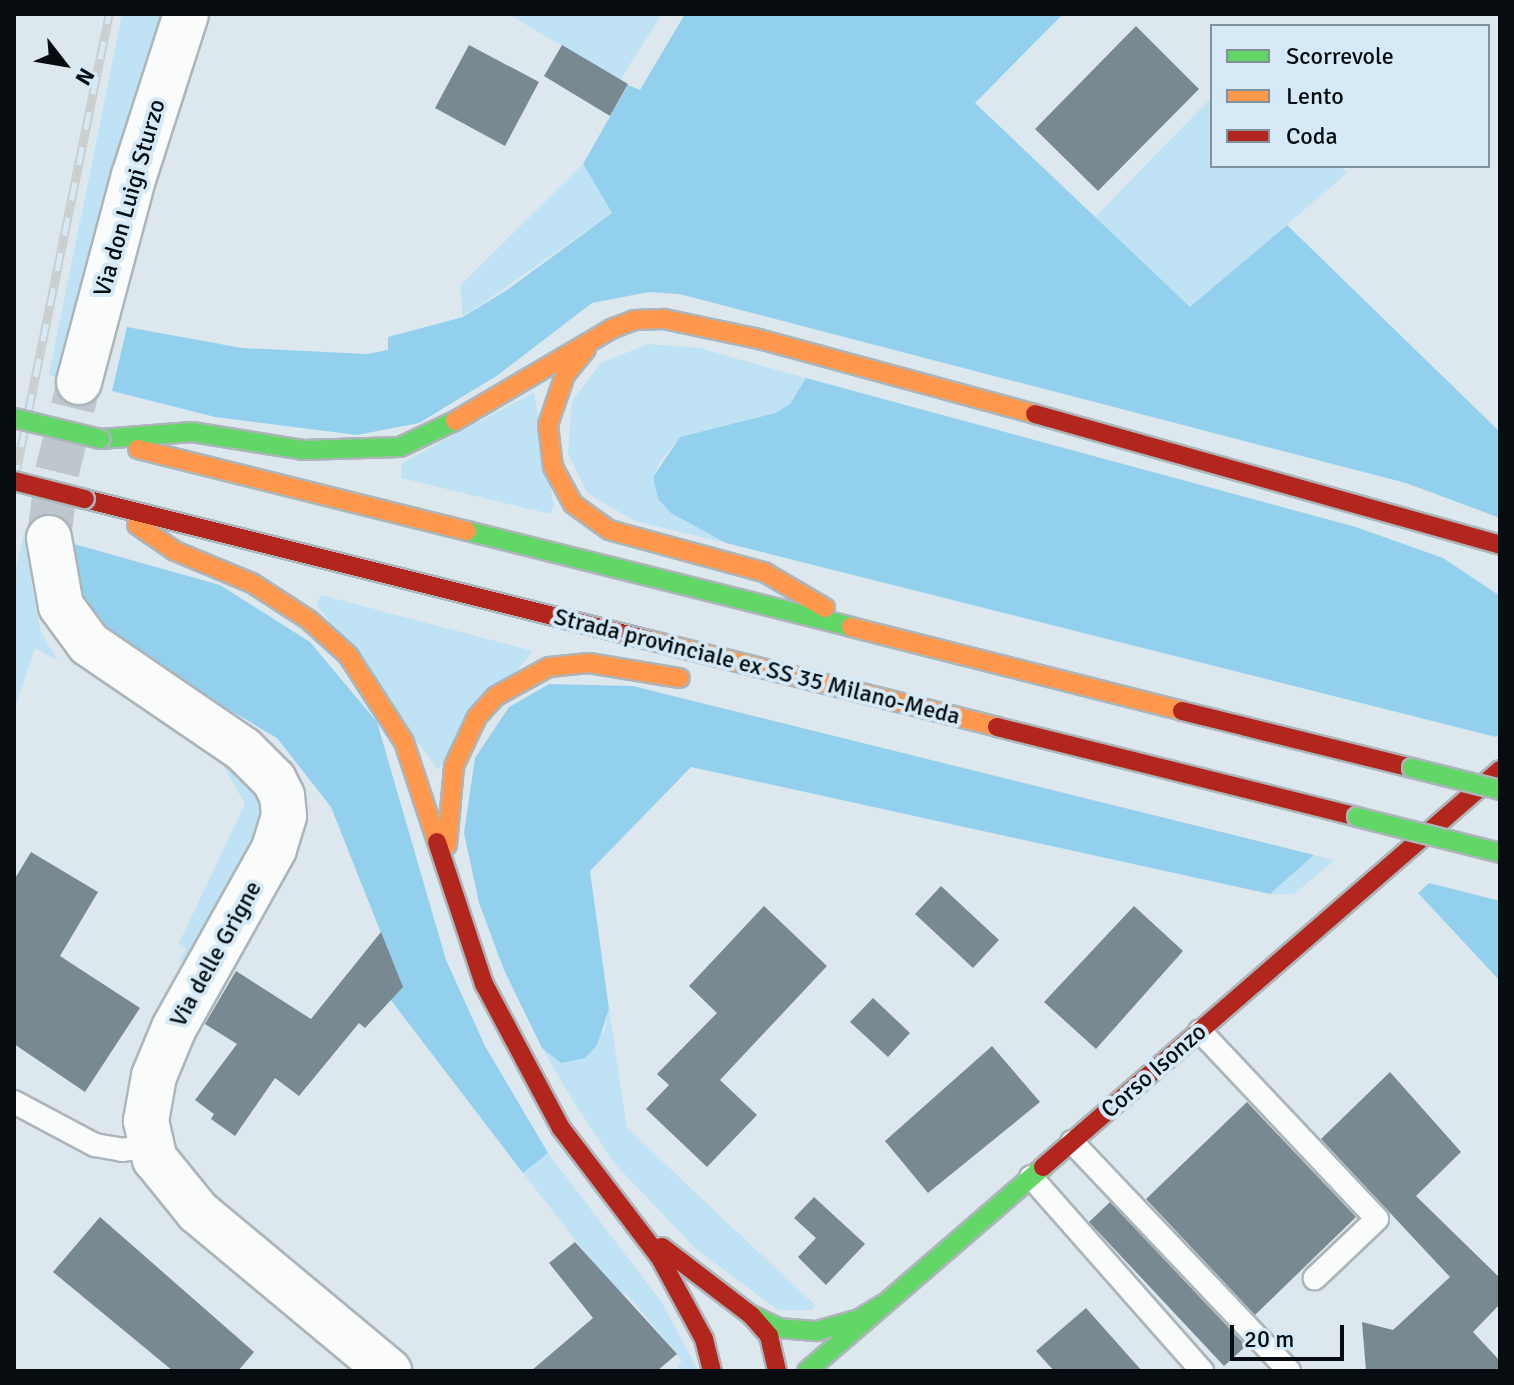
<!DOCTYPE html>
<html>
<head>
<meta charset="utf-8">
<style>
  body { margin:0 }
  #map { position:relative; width:1514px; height:1385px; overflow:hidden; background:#dde8ee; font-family:Signika,sans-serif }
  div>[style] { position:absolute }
  .green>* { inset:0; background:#bfe2f5 }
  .forest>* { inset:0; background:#93d0ed }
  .building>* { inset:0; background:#798991 }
  .street-tunnel>* { height:44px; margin-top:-22px; transform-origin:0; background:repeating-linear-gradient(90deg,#bdc7cd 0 44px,transparent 0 66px) }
  .roads { filter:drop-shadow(2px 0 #acb5b9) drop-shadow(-2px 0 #acb5b9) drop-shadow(0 2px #acb5b9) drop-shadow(0 -2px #acb5b9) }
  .lane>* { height:22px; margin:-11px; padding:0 11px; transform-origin:11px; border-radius:11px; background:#fafcfc }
  .street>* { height:44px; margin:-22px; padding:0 22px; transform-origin:22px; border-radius:22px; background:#fafcfc }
  .fast>* { height:18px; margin:-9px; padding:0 9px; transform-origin:9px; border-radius:9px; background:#63d668 }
  .slow>* { height:18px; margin:-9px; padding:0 9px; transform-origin:9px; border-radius:9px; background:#ff974d }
  .jam>* { height:18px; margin:-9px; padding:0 9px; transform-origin:9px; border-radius:9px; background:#b3261e }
  .rail>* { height:9px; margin-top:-4.5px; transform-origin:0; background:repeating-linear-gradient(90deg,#d5eaf6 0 18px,#cbcecf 0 36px); box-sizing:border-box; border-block:2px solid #cbcecf }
  .bridges { filter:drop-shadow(2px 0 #acb5b9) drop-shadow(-2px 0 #acb5b9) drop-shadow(0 2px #acb5b9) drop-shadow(0 -2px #acb5b9) }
  .fast-bridge>* { height:18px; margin:-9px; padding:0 9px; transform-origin:9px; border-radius:9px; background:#63d668 }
  .jam-bridge>* { height:18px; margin:-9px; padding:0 9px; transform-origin:9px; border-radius:9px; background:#b3261e }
  span { translate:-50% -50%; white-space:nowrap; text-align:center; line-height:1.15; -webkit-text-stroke:8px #d5eaf6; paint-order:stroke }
  .street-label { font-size:24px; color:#060c10 }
  .frame { position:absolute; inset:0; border:16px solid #060c10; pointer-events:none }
  .legend { position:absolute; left:1210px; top:24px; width:280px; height:144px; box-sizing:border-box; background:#d5eaf6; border:2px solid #82919a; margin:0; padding:10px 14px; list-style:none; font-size:24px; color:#060c10 }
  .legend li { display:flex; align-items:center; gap:16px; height:40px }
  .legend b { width:40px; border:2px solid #82919a }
  .north { position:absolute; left:24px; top:24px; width:80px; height:80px; -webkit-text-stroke:6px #d5eaf6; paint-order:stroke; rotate:121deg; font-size:22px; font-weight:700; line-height:32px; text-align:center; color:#060c10 }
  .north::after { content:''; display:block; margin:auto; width:28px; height:36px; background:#060c10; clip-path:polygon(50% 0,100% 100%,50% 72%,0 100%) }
  .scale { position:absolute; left:1230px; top:1325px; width:114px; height:36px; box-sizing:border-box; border:4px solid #060c10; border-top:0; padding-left:10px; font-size:24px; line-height:28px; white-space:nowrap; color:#060c10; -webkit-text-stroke:6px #d5eaf6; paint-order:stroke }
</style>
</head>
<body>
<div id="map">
  <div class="green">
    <i style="clip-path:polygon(122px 14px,165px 14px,61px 378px,49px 375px)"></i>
    <i style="clip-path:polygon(508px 14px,662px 14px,620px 80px)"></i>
    <i style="clip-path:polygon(1212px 97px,1212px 166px,1340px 166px,1347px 173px,1191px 307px,1093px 219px)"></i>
    <i style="clip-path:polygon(583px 164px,612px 213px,463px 317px,460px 286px)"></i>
    <i style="clip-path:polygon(648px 344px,699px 348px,806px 378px,790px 404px,774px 413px,680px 437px,660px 462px,653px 477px,658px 499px,671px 513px,726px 543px,635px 521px,587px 493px,568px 453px,572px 401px,601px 363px)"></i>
    <i style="clip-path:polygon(534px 392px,554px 506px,550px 514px,401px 478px,402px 463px)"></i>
    <i style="clip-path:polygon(24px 532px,30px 533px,31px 579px,41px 632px,58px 661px,35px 648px,14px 710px,14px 578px)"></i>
    <i style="clip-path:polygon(321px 595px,533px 651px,438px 770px,317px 605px)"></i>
    <i style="clip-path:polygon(218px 756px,261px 799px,262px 825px,192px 950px,177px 965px,186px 948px,179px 943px,245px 804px)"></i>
    <i style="clip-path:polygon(1314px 855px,1335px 860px,1294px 894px,1270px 894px)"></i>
    <i style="clip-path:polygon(609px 1009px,627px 1128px,801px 1292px,815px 1305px,812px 1310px,778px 1310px,696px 1249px,615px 1164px,575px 1104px,542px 1048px,604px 1033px)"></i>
    <i style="clip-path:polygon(548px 1153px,663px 1304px,698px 1371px,676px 1371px,682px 1360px,625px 1292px,619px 1295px,523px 1173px)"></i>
  </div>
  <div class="forest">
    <i style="clip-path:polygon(685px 14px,1063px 14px,975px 103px,1190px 307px,1287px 225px,1500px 432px,1500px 518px,1406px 483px,679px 294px,649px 292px,592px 303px,498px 375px,419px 423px,357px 435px,215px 417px,112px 391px,127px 327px,242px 348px,367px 354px,388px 350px,388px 337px,463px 317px,507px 290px,612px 213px,583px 164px,628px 85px,640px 90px)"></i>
    <i style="clip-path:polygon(806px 378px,1356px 527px,1443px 558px,1500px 596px,1500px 733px,1496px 737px,726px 543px,671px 513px,658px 499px,653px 477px,680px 437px,775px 413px,790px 404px)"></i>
    <i style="clip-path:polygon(74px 544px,220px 585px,310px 642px,377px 722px,446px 960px,485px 1046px,548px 1153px,523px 1173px,390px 999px,402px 986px,331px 807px,277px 738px,189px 686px,91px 615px,74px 590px,69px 554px)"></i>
    <i style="clip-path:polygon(549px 684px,633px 686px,1314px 855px,1270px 894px,691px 767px,590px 871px,609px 1009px,597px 1045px,585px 1058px,561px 1063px,542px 1048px,504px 970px,479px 903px,464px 833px,475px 758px,509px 707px)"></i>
    <i style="clip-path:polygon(1429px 883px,1500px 901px,1500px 981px,1418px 893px)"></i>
  </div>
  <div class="building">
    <i style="clip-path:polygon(1136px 26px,1199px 89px,1098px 191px,1035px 129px)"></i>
    <i style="clip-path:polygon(469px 45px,539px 82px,505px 146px,435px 108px)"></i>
    <i style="clip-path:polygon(562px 45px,628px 84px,610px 116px,544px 76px)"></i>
    <i style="clip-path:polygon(31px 852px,98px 892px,60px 956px,140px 1008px,85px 1092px,14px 1044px,14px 880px)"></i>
    <i style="clip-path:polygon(941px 886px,999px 940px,973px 968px,915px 914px)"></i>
    <i style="clip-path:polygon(764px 906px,827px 966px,720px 1080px,757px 1115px,707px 1167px,646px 1109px,669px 1085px,657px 1074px,717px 1013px,689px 986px)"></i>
    <i style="clip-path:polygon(1134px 906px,1183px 951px,1096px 1049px,1044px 1002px)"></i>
    <i style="clip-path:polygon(381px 932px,403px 987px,365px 1028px,359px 1023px,299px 1096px,275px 1078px,235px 1136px,211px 1119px,214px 1114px,195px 1100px,237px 1044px,205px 1024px,236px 971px,311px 1019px)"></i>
    <i style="clip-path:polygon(873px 998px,910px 1033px,888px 1057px,850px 1022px)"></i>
    <i style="clip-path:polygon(992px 1046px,1040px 1102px,928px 1193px,885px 1141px)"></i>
    <i style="clip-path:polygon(1390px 1072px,1461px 1152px,1416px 1196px,1500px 1278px,1500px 1304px,1473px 1332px,1500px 1361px,1500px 1371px,1366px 1371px,1362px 1322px,1393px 1330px,1450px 1277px,1321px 1139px)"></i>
    <i style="clip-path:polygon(1247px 1102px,1356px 1217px,1255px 1315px,1146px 1199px)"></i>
    <i style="clip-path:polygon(814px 1197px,865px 1244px,826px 1285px,798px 1257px,816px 1238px,794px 1218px)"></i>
    <i style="clip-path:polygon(1110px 1202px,1246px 1346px,1224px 1366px,1089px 1222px)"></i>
    <i style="clip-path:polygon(100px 1217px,254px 1352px,238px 1371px,173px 1371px,53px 1272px)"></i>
    <i style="clip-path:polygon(575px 1242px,677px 1354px,657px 1371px,531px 1371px,593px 1318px,549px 1263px)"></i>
    <i style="clip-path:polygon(1086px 1308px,1142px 1371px,1054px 1371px,1036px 1351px)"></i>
  </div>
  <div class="street-tunnel">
    <i style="left:49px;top:538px;width:66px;rotate:-83.1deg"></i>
    <i style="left:57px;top:472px;width:93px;rotate:-76.3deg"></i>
  </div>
  <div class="roads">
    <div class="lane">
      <i style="left:1200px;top:1031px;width:258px;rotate:46.7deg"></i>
      <i style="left:1377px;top:1219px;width:86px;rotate:136.4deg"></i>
      <i style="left:14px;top:1102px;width:92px;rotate:28deg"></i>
      <i style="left:95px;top:1145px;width:27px;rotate:10deg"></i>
      <i style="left:122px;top:1150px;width:28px;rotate:-8deg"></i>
      <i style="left:1072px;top:1142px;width:315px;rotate:46.5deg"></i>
      <i style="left:1031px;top:1177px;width:259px;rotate:48.6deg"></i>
    </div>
    <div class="street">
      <i style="left:79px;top:382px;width:213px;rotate:-75.1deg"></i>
      <i style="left:134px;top:176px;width:170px;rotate:-72.2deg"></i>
      <i style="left:49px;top:538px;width:69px;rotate:80deg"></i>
      <i style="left:61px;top:606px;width:47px;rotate:53.6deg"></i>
      <i style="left:89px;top:644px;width:186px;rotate:34.3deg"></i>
      <i style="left:243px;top:749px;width:44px;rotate:45deg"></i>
      <i style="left:274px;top:780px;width:18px;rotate:63deg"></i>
      <i style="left:282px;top:796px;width:20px;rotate:84deg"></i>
      <i style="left:284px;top:816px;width:34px;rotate:107deg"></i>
      <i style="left:274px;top:849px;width:205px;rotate:119.2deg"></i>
      <i style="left:174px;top:1028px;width:52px;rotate:112.6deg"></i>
      <i style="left:154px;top:1076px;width:46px;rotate:100.1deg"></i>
      <i style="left:146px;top:1121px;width:39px;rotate:77deg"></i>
      <i style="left:155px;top:1159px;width:68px;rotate:50.9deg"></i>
      <i style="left:198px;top:1212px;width:249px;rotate:39.8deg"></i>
    </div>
    <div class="fast">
      <i style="left:100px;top:439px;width:92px;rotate:-4.4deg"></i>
      <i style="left:192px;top:432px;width:112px;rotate:9.2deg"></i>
      <i style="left:303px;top:450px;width:97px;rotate:-1.8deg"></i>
      <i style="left:400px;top:447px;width:61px;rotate:-25.3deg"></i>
      <i style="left:467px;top:531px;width:396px;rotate:14deg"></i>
      <i style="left:751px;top:1315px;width:31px;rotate:25deg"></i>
      <i style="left:779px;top:1328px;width:38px;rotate:5deg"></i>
      <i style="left:817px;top:1331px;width:44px;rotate:-15.9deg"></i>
      <i style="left:859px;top:1319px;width:29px;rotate:-31deg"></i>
      <i style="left:807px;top:1371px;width:312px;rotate:-40.8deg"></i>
    </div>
    <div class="slow">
      <i style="left:586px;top:349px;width:33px;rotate:129deg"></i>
      <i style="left:565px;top:375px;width:53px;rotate:108.8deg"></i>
      <i style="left:548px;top:425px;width:42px;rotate:83.2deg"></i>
      <i style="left:553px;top:467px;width:42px;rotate:61.6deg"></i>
      <i style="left:573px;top:504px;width:44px;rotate:35.8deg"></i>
      <i style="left:609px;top:530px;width:161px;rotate:15.2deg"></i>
      <i style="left:764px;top:572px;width:71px;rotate:30.5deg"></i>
      <i style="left:455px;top:421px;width:181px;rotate:-30.5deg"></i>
      <i style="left:611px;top:329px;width:25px;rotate:-21deg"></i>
      <i style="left:634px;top:320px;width:30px;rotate:-2deg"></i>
      <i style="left:664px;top:319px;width:97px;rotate:11.9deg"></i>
      <i style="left:759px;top:339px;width:286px;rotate:15.2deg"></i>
      <i style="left:138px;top:449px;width:339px;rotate:14deg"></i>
      <i style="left:137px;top:525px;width:46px;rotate:34.4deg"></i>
      <i style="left:175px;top:551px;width:83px;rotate:22.6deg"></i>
      <i style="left:252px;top:583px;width:68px;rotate:33deg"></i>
      <i style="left:309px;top:620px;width:52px;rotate:41.9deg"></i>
      <i style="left:348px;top:655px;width:103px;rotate:57.2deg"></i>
      <i style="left:404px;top:742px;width:105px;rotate:71.7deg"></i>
      <i style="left:851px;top:627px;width:341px;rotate:14.2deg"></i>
      <i style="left:649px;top:640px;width:359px;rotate:14deg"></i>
      <i style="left:447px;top:845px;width:79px;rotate:-84.9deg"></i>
      <i style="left:454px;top:766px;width:54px;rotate:-64.9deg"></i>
      <i style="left:477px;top:717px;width:28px;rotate:-48deg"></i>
      <i style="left:496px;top:696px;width:60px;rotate:-28.7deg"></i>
      <i style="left:549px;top:667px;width:40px;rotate:-5.7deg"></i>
      <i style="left:589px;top:663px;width:92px;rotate:9.4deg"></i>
    </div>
    <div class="jam">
      <i style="left:1035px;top:414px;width:483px;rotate:15.7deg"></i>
      <i style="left:85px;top:499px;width:581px;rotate:14.04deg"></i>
      <i style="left:1182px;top:711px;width:237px;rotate:13.9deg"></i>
      <i style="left:997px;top:727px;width:371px;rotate:14deg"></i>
      <i style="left:437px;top:842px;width:150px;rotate:71.7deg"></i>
      <i style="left:484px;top:984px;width:163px;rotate:61.9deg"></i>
      <i style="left:561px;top:1128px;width:163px;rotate:52.7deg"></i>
      <i style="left:660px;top:1258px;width:92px;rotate:61.5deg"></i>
      <i style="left:704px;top:1339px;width:33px;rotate:76deg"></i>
      <i style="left:1043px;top:1167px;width:605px;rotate:-40.98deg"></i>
      <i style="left:662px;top:1247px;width:112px;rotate:37.4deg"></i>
      <i style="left:751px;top:1315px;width:28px;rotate:49deg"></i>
      <i style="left:769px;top:1336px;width:36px;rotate:77deg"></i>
    </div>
  </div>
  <div class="rail">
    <i style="left:14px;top:482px;width:478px;rotate:-78.5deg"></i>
  </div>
  <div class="bridges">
    <div class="fast-bridge">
      <i style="left:14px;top:418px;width:89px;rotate:13.7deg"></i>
      <i style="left:1412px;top:768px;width:91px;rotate:14deg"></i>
      <i style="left:1357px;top:817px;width:147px;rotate:14.1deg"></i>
    </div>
    <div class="jam-bridge">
      <i style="left:14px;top:481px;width:73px;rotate:14.2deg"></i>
    </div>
  </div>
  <div class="street-label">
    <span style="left:130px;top:198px;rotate:-74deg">Via don Luigi Sturzo</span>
    <span style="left:757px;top:667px;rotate:14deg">Strada provinciale ex SS 35 Milano-Meda</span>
    <span style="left:216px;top:954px;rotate:-61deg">Via delle Grigne</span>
    <span style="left:1154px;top:1071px;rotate:-41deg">Corso Isonzo</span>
  </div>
  <div class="frame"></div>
  <ul class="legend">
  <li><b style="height:10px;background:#63d668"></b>Scorrevole</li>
  <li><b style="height:10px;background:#ff974d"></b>Lento</li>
  <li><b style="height:10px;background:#b3261e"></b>Coda</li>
  </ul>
  <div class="north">N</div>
  <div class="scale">20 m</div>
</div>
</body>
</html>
